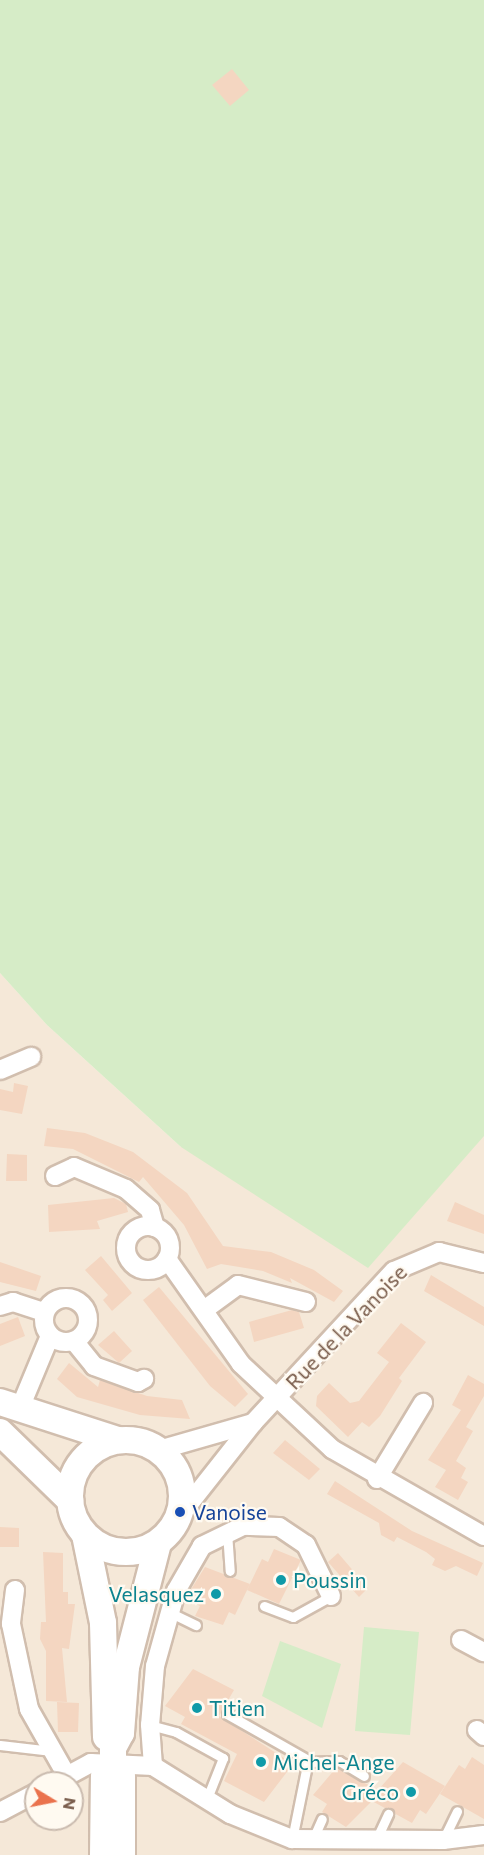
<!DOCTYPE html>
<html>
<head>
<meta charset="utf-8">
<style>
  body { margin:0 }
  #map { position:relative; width:484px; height:1855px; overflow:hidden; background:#fdf6ea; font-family:Commissioner,sans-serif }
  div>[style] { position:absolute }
  .residential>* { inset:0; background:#f5e8d8 }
  .green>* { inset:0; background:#d6ecc7 }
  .building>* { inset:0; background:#f4d6c1 }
  .roads { filter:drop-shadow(2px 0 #d1beae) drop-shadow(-2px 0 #d1beae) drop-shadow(0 2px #d1beae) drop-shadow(0 -2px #d1beae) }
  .lane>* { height:9px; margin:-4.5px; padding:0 4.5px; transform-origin:4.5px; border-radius:4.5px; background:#fff }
  .street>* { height:18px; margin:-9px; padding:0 9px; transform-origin:9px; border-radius:9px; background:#fff }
  .street>.ring { margin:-9px; padding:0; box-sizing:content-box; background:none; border:18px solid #fff; border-radius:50% }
  .secondary>* { height:26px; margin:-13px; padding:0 13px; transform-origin:13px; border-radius:13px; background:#fff }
  .secondary>.ring { margin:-13px; padding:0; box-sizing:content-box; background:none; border:26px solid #fff; border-radius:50% }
  .dots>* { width:16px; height:16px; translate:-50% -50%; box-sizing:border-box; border:3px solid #fffaf1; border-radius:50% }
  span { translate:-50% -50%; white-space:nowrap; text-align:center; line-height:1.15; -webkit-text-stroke:4.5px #fffaf1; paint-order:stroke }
  .street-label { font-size:21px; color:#7a5d4c }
  .transit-label { font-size:21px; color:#164399 }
  .left { translate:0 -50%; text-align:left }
  .culture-label { font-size:21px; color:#0d838f }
  .right { translate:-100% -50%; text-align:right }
  .north { position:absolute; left:24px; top:1771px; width:60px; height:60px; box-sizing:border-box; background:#fffaf1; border:2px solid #cabbaf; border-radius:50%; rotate:100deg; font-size:16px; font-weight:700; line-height:24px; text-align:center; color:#7a5d4c }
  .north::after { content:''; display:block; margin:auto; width:21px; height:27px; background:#ea724d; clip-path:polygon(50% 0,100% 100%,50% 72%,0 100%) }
</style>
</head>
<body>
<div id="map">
  <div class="residential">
    <i style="clip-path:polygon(evenodd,0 973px,47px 1025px,181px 1147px,484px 1136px,484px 1855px,0 1855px,0 973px,36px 1783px,72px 1783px,72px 1819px,36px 1819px,36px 1783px)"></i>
  </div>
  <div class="green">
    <i style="clip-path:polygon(0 0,484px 0,484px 1136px,368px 1268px,181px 1147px,47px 1025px,0 973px)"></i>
    <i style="clip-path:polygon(364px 1627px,419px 1632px,410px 1735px,355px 1731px)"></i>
    <i style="clip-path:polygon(280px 1641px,341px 1664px,322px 1728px,262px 1696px)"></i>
  </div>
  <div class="building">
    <i style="clip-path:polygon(232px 69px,249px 90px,230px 106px,212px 85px)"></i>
    <i style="clip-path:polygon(14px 1083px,28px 1086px,22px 1114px,0 1110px,0 1089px,13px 1092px)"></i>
    <i style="clip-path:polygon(47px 1128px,85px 1133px,133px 1152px,187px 1193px,223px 1246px,271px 1252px,314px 1270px,343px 1291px,334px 1302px,290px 1278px,292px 1283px,263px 1271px,221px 1264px,207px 1269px,184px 1225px,143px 1177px,139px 1182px,73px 1149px,44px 1146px)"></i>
    <i style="clip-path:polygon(7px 1154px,27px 1155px,27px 1181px,6px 1181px)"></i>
    <i style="clip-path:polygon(114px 1198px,126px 1204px,128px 1212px,97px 1221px,100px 1229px,49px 1232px,48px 1205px)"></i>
    <i style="clip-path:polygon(455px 1202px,484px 1215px,484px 1234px,447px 1221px)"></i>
    <i style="clip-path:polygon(101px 1256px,132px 1293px,112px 1311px,103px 1300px,108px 1295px,85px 1270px)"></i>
    <i style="clip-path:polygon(0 1262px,41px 1276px,36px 1291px,0 1282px)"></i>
    <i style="clip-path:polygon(431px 1275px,484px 1307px,484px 1326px,424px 1291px)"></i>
    <i style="clip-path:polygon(159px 1287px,248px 1394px,235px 1407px,210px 1386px,143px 1300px)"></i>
    <i style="clip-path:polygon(292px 1310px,299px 1312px,304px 1328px,254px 1342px,249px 1322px)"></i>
    <i style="clip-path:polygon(18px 1317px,25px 1336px,0 1346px,0 1324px)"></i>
    <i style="clip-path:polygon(401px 1323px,426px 1342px,399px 1378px,402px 1381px,380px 1416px,369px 1427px,362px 1422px,348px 1437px,316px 1406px,317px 1396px,329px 1383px,350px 1403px,359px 1401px,389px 1362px,377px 1353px)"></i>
    <i style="clip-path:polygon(114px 1331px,132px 1351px,119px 1363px,98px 1345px)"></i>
    <i style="clip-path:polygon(69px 1363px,98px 1387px,100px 1380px,147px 1396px,182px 1400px,190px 1419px,140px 1415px,77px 1397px,57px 1379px)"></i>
    <i style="clip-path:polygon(468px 1375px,484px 1384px,484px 1396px,466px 1427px,473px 1431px,456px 1461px,466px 1468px,461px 1478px,468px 1482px,458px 1500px,435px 1487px,446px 1470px,428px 1460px,461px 1410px,452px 1405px)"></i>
    <i style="clip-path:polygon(285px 1440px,320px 1469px,309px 1480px,273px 1453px)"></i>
    <i style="clip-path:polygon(335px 1481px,412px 1531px,483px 1563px,477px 1576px,456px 1566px,445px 1571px,432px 1565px,435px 1559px,426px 1552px,397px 1537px,394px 1542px,381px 1535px,379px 1523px,327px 1494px)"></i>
    <i style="clip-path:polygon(0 1527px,19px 1528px,19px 1547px,0 1547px)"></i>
    <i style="clip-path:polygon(274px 1549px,301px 1560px,279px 1604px,247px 1590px,262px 1559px,268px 1562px)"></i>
    <i style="clip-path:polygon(43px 1552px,63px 1553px,63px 1592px,68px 1592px,68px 1604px,75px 1604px,69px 1649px,62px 1648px,67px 1702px,46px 1701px,46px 1651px,40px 1639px,41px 1622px,46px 1622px)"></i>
    <i style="clip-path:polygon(338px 1553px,368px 1588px,359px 1597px,328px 1562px)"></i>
    <i style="clip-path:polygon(205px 1567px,250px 1584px,235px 1615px,229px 1612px,223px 1625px,195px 1616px,200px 1606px,185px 1599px)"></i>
    <i style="clip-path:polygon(193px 1669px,234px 1690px,219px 1716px,293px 1764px,264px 1802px,224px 1781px,237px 1754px,181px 1724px,185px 1717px,165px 1706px)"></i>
    <i style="clip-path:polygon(57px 1702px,79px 1703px,78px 1732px,58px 1732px)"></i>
    <i style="clip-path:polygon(472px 1757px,484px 1765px,484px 1819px,440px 1794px,459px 1765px,465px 1769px)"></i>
    <i style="clip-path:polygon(403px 1762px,445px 1786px,426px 1814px,420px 1810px,412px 1823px,372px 1801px,346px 1827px,322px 1812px,327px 1804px,313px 1795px,336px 1768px,378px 1790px)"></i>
  </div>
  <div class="roads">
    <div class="lane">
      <i style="left:227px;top:1532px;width:39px;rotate:86deg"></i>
      <i style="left:264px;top:1606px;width:31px;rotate:21deg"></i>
      <i style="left:293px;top:1617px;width:43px;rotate:-28.9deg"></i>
      <i style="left:169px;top:1612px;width:30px;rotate:26deg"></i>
      <i style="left:227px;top:1714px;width:93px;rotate:29.6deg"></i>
      <i style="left:308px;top:1760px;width:81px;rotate:101.4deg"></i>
      <i style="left:150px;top:1725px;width:27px;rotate:15deg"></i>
      <i style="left:176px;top:1732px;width:54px;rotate:29deg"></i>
      <i style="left:223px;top:1758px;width:46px;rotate:111.6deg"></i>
      <i style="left:0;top:1745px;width:52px;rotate:6.6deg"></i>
      <i style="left:308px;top:1762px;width:31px;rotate:-2deg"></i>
      <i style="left:339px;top:1761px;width:29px;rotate:31deg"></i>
      <i style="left:376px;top:1840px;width:29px;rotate:-65deg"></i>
      <i style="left:443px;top:1840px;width:32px;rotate:-64deg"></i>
      <i style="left:312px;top:1841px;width:24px;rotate:-66deg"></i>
    </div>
    <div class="street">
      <i style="left:0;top:1070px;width:34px;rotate:-23deg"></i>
      <i style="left:55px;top:1176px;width:21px;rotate:-25deg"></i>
      <i style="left:74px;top:1167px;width:56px;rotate:22.9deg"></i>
      <i style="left:126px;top:1189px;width:32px;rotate:41deg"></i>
      <i style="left:150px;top:1210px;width:18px;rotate:74deg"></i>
      <i class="ring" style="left:126px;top:1226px;width:26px;height:26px"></i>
      <i style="left:167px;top:1259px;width:128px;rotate:54.8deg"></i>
      <i style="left:241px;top:1364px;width:125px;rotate:43deg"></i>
      <i style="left:332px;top:1449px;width:175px;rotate:29.8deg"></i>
      <i class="ring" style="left:44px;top:1298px;width:26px;height:26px"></i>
      <i style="left:0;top:1306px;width:14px;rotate:-17deg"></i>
      <i style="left:13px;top:1302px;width:33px;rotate:18deg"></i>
      <i style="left:204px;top:1310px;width:42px;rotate:-36.3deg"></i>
      <i style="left:238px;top:1285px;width:70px;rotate:14deg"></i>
      <i style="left:74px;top:1341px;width:32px;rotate:51deg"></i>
      <i style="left:94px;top:1366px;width:47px;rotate:20deg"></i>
      <i style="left:138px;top:1382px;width:7px;rotate:-27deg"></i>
      <i style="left:20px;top:1408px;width:78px;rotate:-67.4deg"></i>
      <i style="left:159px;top:1450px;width:98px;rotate:-16deg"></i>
      <i style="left:377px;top:1479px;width:89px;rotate:-58.8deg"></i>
      <i style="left:178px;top:1518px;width:121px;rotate:-51.7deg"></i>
      <i style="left:253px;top:1423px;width:207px;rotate:-47.2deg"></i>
      <i style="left:394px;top:1271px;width:49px;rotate:-22.9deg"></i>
      <i style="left:439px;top:1252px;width:46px;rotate:13.7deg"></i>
      <i style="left:15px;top:1590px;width:34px;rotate:97deg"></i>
      <i style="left:11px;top:1624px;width:87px;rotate:78deg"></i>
      <i style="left:29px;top:1709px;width:77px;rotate:60.4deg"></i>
      <i style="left:331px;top:1596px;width:57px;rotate:-116.1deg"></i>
      <i style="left:306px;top:1545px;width:32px;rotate:-146deg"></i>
      <i style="left:279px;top:1527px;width:36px;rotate:-178deg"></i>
      <i style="left:243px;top:1526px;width:46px;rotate:154deg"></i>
      <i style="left:202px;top:1546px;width:52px;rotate:120deg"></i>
      <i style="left:176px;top:1591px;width:78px;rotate:105.6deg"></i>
      <i style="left:155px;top:1666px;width:59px;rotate:94.8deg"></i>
      <i style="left:150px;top:1725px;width:41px;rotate:85.8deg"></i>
      <i style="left:153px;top:1766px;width:91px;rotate:31.9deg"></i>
      <i style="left:230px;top:1814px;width:67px;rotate:22deg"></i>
      <i style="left:292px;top:1839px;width:151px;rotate:0.4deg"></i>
      <i style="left:443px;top:1840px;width:41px;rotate:-7deg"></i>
      <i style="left:461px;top:1640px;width:26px;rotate:28deg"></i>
      <i style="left:477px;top:1730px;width:9px;rotate:41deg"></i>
      <i style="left:54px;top:1783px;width:42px;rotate:-28.4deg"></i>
      <i style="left:91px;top:1763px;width:62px;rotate:2.8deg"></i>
      <i style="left:0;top:1812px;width:41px;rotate:-27.8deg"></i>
    </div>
    <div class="secondary">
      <i style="left:0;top:1402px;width:124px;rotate:17.9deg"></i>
      <i style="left:0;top:1432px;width:98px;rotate:44.2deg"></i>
      <i class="ring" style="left:70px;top:1440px;width:86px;height:86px"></i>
      <i style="left:85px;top:1535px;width:90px;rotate:78.4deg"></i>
      <i style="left:103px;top:1623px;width:114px;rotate:88.5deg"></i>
      <i style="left:103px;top:1855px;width:78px;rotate:-89.3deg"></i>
      <i style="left:104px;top:1777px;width:13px;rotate:-45deg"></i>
      <i style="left:122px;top:1855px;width:78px;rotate:-90deg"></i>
      <i style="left:122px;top:1777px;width:13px;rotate:-135deg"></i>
      <i style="left:113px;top:1768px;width:20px;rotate:-90deg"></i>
      <i style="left:113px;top:1748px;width:17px;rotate:-62deg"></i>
      <i style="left:121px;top:1733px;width:66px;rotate:-85.7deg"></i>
      <i style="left:126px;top:1667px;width:128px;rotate:-75.5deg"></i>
    </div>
  </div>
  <div class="dots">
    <i style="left:180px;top:1512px;background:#1a4fb4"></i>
    <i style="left:281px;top:1580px;background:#0f9aa8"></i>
    <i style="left:216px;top:1594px;background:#0f9aa8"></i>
    <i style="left:197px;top:1708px;background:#0f9aa8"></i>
    <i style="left:261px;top:1762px;background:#0f9aa8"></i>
    <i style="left:411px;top:1792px;background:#0f9aa8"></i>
  </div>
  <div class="street-label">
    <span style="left:346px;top:1327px;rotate:-46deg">Rue de la Vanoise</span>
  </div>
  <div class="transit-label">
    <span class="left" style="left:192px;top:1512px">Vanoise</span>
  </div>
  <div class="culture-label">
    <span class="left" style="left:293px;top:1580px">Poussin</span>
    <span class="right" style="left:204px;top:1594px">Velasquez</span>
    <span class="left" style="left:209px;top:1708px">Titien</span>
    <span class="left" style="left:273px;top:1762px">Michel-Ange</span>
    <span class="right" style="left:399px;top:1792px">Gréco</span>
  </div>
  <div class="north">N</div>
</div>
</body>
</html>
